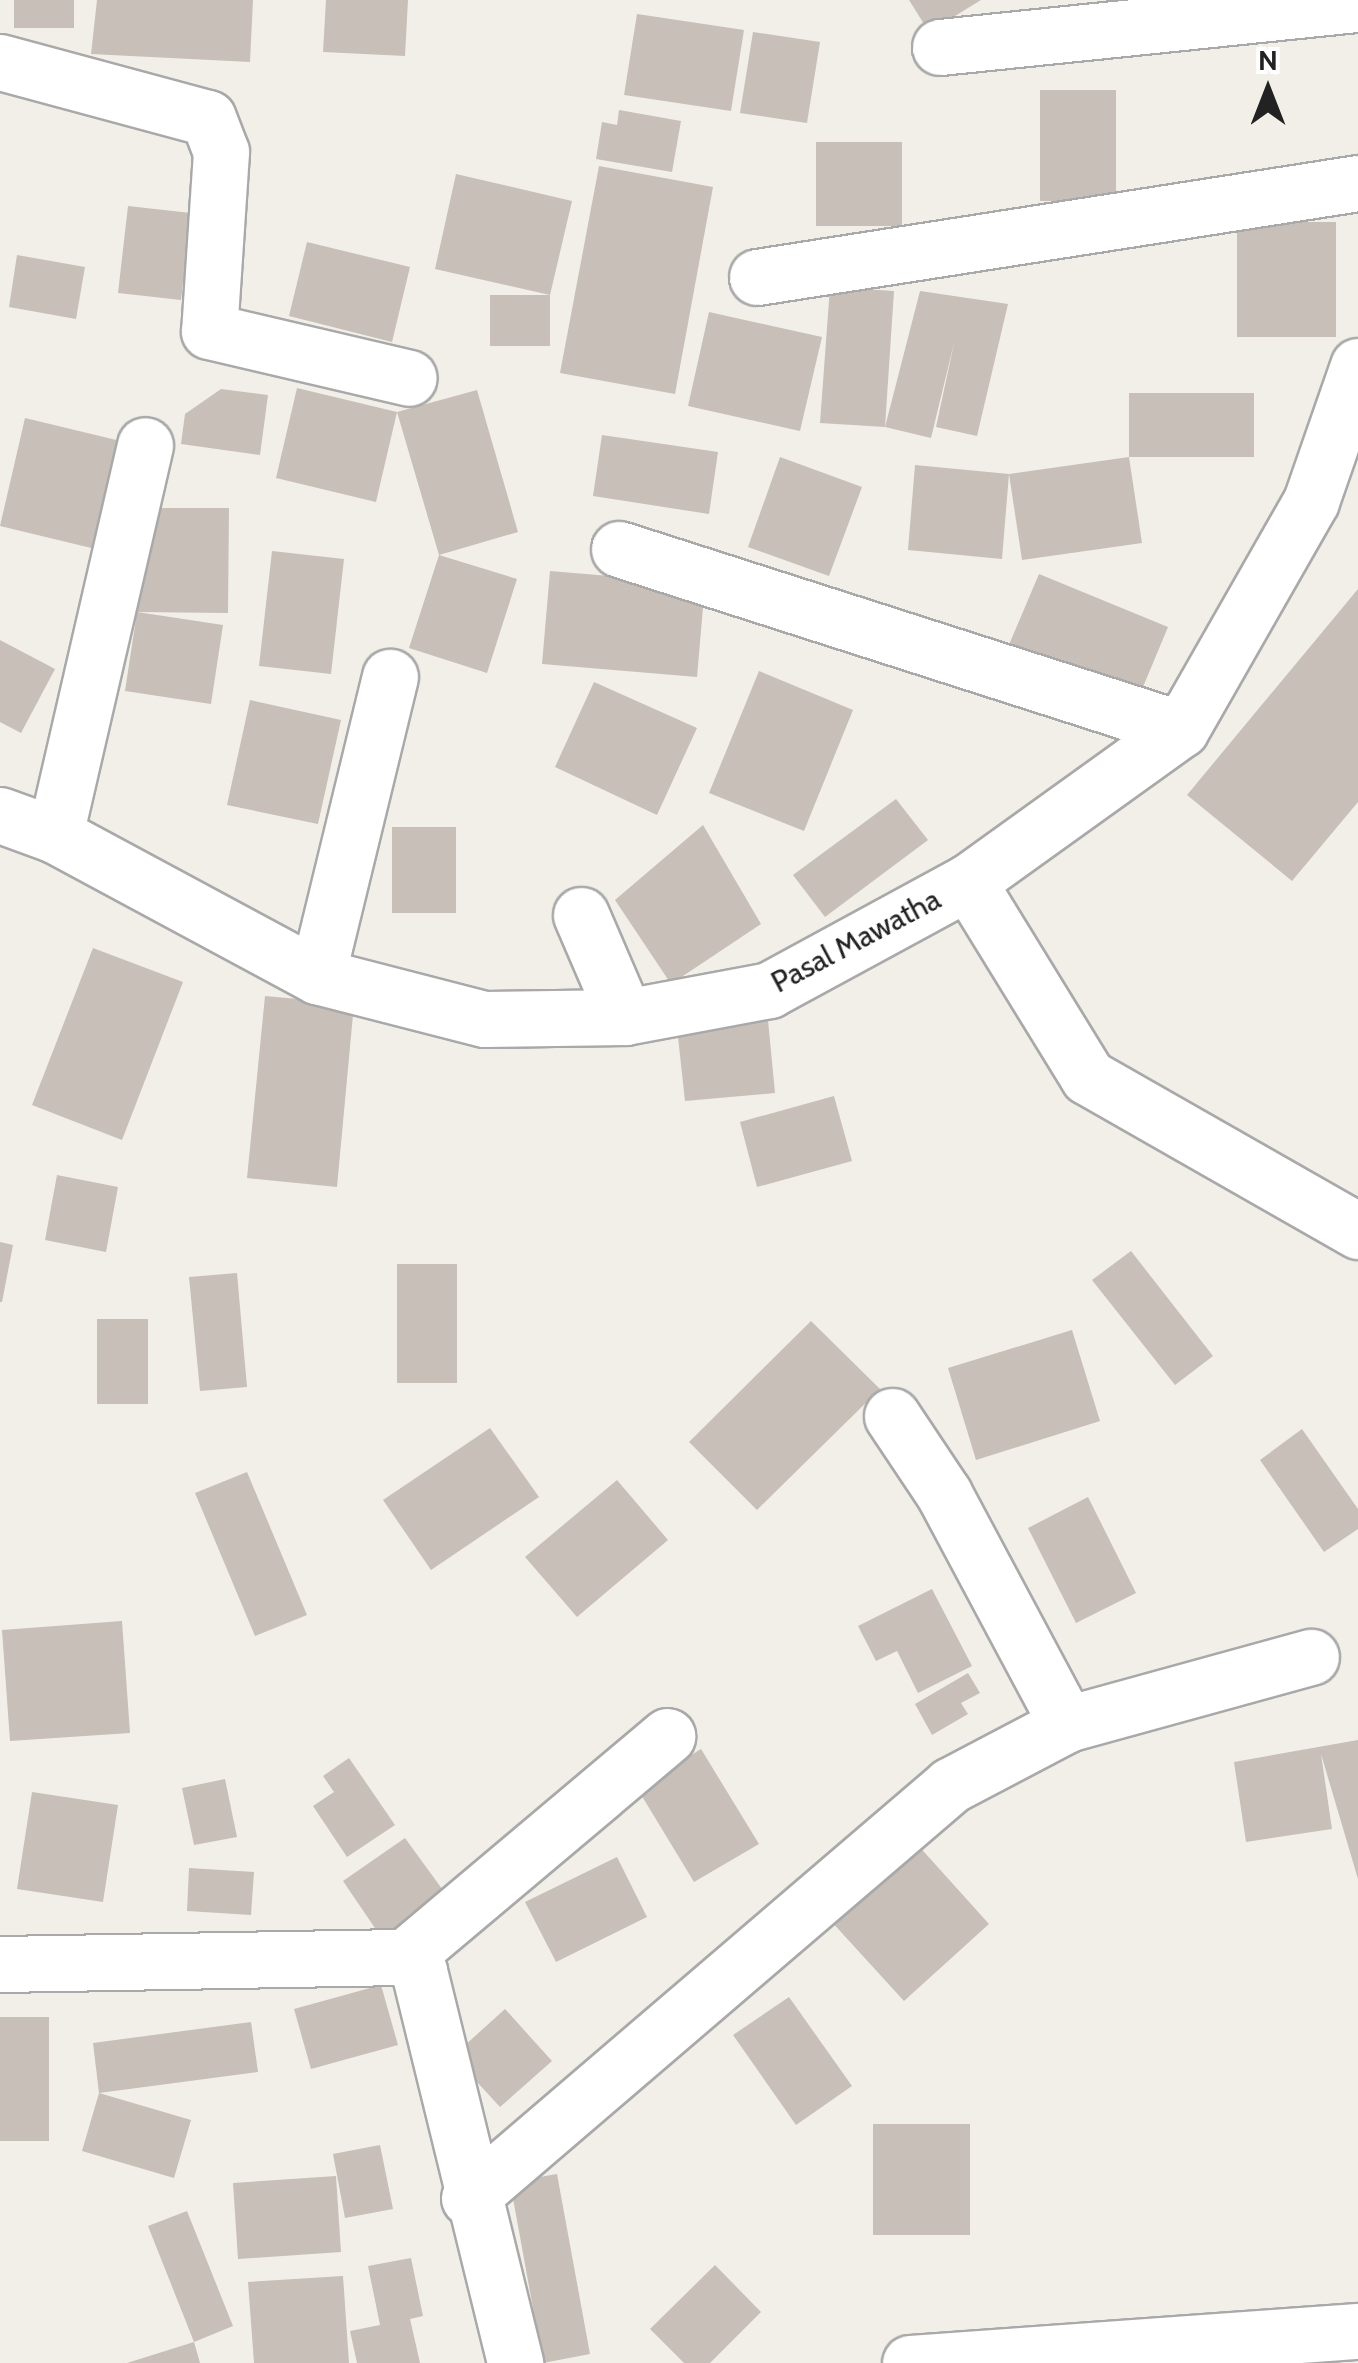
<!DOCTYPE html>
<html>
<head>
<meta charset="utf-8">
<style>
  body { margin:0 }
  #map { position:relative; width:1358px; height:2363px; overflow:hidden; background:#f2efe9; font-family:Cabin,sans-serif }
  div>[style] { position:absolute }
  .building>* { inset:0; background:#c7bfb8 }
  .roads { filter:drop-shadow(2px 0 #a9a9a9) drop-shadow(-2px 0 #a9a9a9) drop-shadow(0 2px #a9a9a9) drop-shadow(0 -2px #a9a9a9) }
  .minor>* { height:55px; margin:-27.5px; padding:0 27.5px; transform-origin:27.5px; border-radius:27.5px; background:#fff }
  span { translate:-50% -50%; white-space:nowrap; text-align:center; line-height:1.15; -webkit-text-stroke:8px #fff; paint-order:stroke }
  .street-label { font-size:30px; color:#222 }
  .north { position:absolute; left:1218px; top:40px; width:100px; height:100px; -webkit-text-stroke:8px #fff; paint-order:stroke; rotate:0deg; font-size:28px; font-weight:700; line-height:40px; text-align:center; color:#222 }
  .north::after { content:''; display:block; margin:auto; width:35px; height:45px; background:#222; clip-path:polygon(50% 0,100% 100%,50% 72%,0 100%) }
</style>
</head>
<body>
<div id="map">
  <div class="building">
    <i style="clip-path:polygon(14px 0,74px 0,74px 28px,14px 28px)"></i>
    <i style="clip-path:polygon(97px 0,253px 0,250px 62px,91px 54px)"></i>
    <i style="clip-path:polygon(326px 0,408px 0,405px 56px,323px 52px)"></i>
    <i style="clip-path:polygon(909px 0,981px 0,929px 32px)"></i>
    <i style="clip-path:polygon(637px 14px,744px 30px,731px 111px,624px 95px)"></i>
    <i style="clip-path:polygon(753px 32px,820px 42px,807px 123px,740px 113px)"></i>
    <i style="clip-path:polygon(1040px 90px,1116px 90px,1116px 201px,1040px 201px)"></i>
    <i style="clip-path:polygon(619px 110px,681px 121px,672px 172px,596px 159px,602px 122px,617px 125px)"></i>
    <i style="clip-path:polygon(816px 142px,902px 142px,902px 226px,816px 226px)"></i>
    <i style="clip-path:polygon(599px 166px,713px 187px,675px 394px,560px 373px)"></i>
    <i style="clip-path:polygon(456px 174px,572px 201px,550px 295px,435px 269px)"></i>
    <i style="clip-path:polygon(128px 206px,191px 213px,181px 300px,118px 293px)"></i>
    <i style="clip-path:polygon(1237px 222px,1336px 222px,1336px 337px,1237px 337px)"></i>
    <i style="clip-path:polygon(307px 242px,410px 267px,392px 342px,289px 316px)"></i>
    <i style="clip-path:polygon(17px 255px,85px 267px,76px 319px,9px 307px)"></i>
    <i style="clip-path:polygon(830px 287px,894px 291px,885px 427px,820px 423px)"></i>
    <i style="clip-path:polygon(920px 291px,1008px 304px,977px 436px,936px 427px,955px 339px,931px 438px,885px 427px)"></i>
    <i style="clip-path:polygon(490px 295px,550px 295px,550px 346px,490px 346px)"></i>
    <i style="clip-path:polygon(709px 312px,822px 337px,800px 431px,688px 406px)"></i>
    <i style="clip-path:polygon(297px 388px,397px 412px,376px 502px,276px 478px)"></i>
    <i style="clip-path:polygon(221px 389px,268px 395px,260px 455px,181px 444px,185px 414px)"></i>
    <i style="clip-path:polygon(477px 390px,518px 532px,439px 555px,517px 579px,487px 673px,409px 648px,439px 555px,397px 412px)"></i>
    <i style="clip-path:polygon(1129px 393px,1254px 393px,1254px 457px,1129px 457px)"></i>
    <i style="clip-path:polygon(25px 418px,137px 445px,112px 553px,0 526px)"></i>
    <i style="clip-path:polygon(602px 435px,718px 452px,709px 514px,593px 496px)"></i>
    <i style="clip-path:polygon(780px 457px,862px 487px,829px 576px,748px 547px)"></i>
    <i style="clip-path:polygon(1129px 457px,1142px 543px,1022px 560px,1009px 474px)"></i>
    <i style="clip-path:polygon(915px 465px,1009px 474px,1002px 559px,908px 550px)"></i>
    <i style="clip-path:polygon(138px 508px,229px 508px,228px 613px,137px 612px)"></i>
    <i style="clip-path:polygon(272px 551px,344px 559px,331px 674px,259px 666px)"></i>
    <i style="clip-path:polygon(550px 571px,705px 584px,697px 677px,542px 664px)"></i>
    <i style="clip-path:polygon(1039px 574px,1168px 627px,1138px 699px,1008px 647px)"></i>
    <i style="clip-path:polygon(1358px 589px,1358px 802px,1292px 881px,1187px 795px)"></i>
    <i style="clip-path:polygon(137px 612px,223px 625px,211px 704px,125px 691px)"></i>
    <i style="clip-path:polygon(0 640px,55px 669px,21px 733px,0 722px)"></i>
    <i style="clip-path:polygon(759px 671px,853px 710px,804px 831px,709px 793px)"></i>
    <i style="clip-path:polygon(594px 682px,697px 728px,657px 815px,555px 767px)"></i>
    <i style="clip-path:polygon(250px 700px,341px 720px,318px 824px,227px 805px)"></i>
    <i style="clip-path:polygon(896px 799px,928px 840px,825px 917px,793px 875px)"></i>
    <i style="clip-path:polygon(703px 825px,761px 924px,671px 984px,615px 900px)"></i>
    <i style="clip-path:polygon(392px 827px,456px 827px,456px 913px,392px 913px)"></i>
    <i style="clip-path:polygon(93px 948px,183px 982px,122px 1140px,32px 1105px)"></i>
    <i style="clip-path:polygon(265px 996px,354px 1004px,337px 1187px,247px 1178px)"></i>
    <i style="clip-path:polygon(768px 1020px,775px 1093px,685px 1101px,677px 1028px)"></i>
    <i style="clip-path:polygon(834px 1096px,852px 1161px,757px 1187px,740px 1122px)"></i>
    <i style="clip-path:polygon(57px 1175px,118px 1187px,106px 1252px,45px 1240px)"></i>
    <i style="clip-path:polygon(0 1242px,13px 1245px,2px 1302px,0 1302px)"></i>
    <i style="clip-path:polygon(1131px 1251px,1213px 1356px,1175px 1385px,1092px 1280px)"></i>
    <i style="clip-path:polygon(397px 1264px,457px 1264px,457px 1383px,397px 1383px)"></i>
    <i style="clip-path:polygon(237px 1273px,247px 1387px,200px 1391px,189px 1277px)"></i>
    <i style="clip-path:polygon(97px 1319px,148px 1319px,148px 1404px,97px 1404px)"></i>
    <i style="clip-path:polygon(811px 1321px,880px 1389px,757px 1510px,689px 1442px)"></i>
    <i style="clip-path:polygon(1072px 1330px,1100px 1421px,976px 1460px,948px 1368px)"></i>
    <i style="clip-path:polygon(490px 1428px,539px 1497px,431px 1570px,383px 1500px)"></i>
    <i style="clip-path:polygon(1302px 1429px,1358px 1509px,1358px 1529px,1324px 1552px,1260px 1460px)"></i>
    <i style="clip-path:polygon(247px 1472px,307px 1615px,255px 1636px,195px 1493px)"></i>
    <i style="clip-path:polygon(617px 1480px,668px 1540px,577px 1617px,525px 1557px)"></i>
    <i style="clip-path:polygon(1088px 1497px,1136px 1593px,1076px 1623px,1028px 1528px)"></i>
    <i style="clip-path:polygon(932px 1589px,972px 1666px,918px 1693px,897px 1651px,876px 1661px,858px 1626px)"></i>
    <i style="clip-path:polygon(122px 1621px,130px 1733px,10px 1741px,2px 1630px)"></i>
    <i style="clip-path:polygon(968px 1673px,980px 1693px,961px 1703px,968px 1714px,932px 1735px,915px 1704px)"></i>
    <i style="clip-path:polygon(1358px 1740px,1358px 1879px,1321px 1754px,1332px 1829px,1246px 1842px,1234px 1762px)"></i>
    <i style="clip-path:polygon(701px 1749px,759px 1844px,694px 1882px,637px 1788px)"></i>
    <i style="clip-path:polygon(349px 1758px,395px 1825px,347px 1857px,313px 1806px,334px 1792px,323px 1776px)"></i>
    <i style="clip-path:polygon(225px 1779px,237px 1837px,194px 1845px,182px 1788px)"></i>
    <i style="clip-path:polygon(32px 1792px,118px 1805px,103px 1902px,17px 1889px)"></i>
    <i style="clip-path:polygon(405px 1838px,445px 1893px,381px 1937px,343px 1881px)"></i>
    <i style="clip-path:polygon(916px 1843px,989px 1924px,904px 2001px,830px 1920px)"></i>
    <i style="clip-path:polygon(617px 1857px,647px 1917px,556px 1962px,525px 1902px)"></i>
    <i style="clip-path:polygon(189px 1868px,254px 1872px,251px 1915px,187px 1911px)"></i>
    <i style="clip-path:polygon(381px 1985px,398px 2045px,311px 2069px,294px 2009px)"></i>
    <i style="clip-path:polygon(789px 1997px,852px 2086px,796px 2125px,733px 2035px)"></i>
    <i style="clip-path:polygon(505px 2009px,552px 2061px,500px 2107px,453px 2056px)"></i>
    <i style="clip-path:polygon(0 2017px,49px 2017px,49px 2141px,0 2141px)"></i>
    <i style="clip-path:polygon(251px 2022px,258px 2072px,99px 2093px,93px 2043px)"></i>
    <i style="clip-path:polygon(99px 2093px,191px 2120px,174px 2178px,82px 2151px)"></i>
    <i style="clip-path:polygon(873px 2124px,970px 2124px,970px 2235px,873px 2235px)"></i>
    <i style="clip-path:polygon(380px 2145px,393px 2209px,345px 2218px,333px 2154px)"></i>
    <i style="clip-path:polygon(557px 2174px,590px 2354px,543px 2363px,510px 2182px)"></i>
    <i style="clip-path:polygon(336px 2176px,341px 2252px,238px 2259px,233px 2183px)"></i>
    <i style="clip-path:polygon(187px 2211px,233px 2326px,194px 2342px,200px 2363px,127px 2363px,194px 2342px,148px 2226px)"></i>
    <i style="clip-path:polygon(411px 2258px,423px 2316px,410px 2319px,420px 2363px,357px 2363px,350px 2331px,380px 2325px,368px 2266px)"></i>
    <i style="clip-path:polygon(715px 2265px,761px 2312px,710px 2363px,684px 2363px,650px 2329px)"></i>
    <i style="clip-path:polygon(343px 2276px,349px 2363px,254px 2363px,248px 2282px)"></i>
  </div>
  <div class="roads">
    <div class="minor">
      <i style="left:940px;top:47px;width:420px;rotate:-5.9deg"></i>
      <i style="left:0;top:62px;width:215px;rotate:15.1deg"></i>
      <i style="left:208px;top:118px;width:36px;rotate:69deg"></i>
      <i style="left:221px;top:152px;width:179px;rotate:93.8deg"></i>
      <i style="left:209px;top:331px;width:205px;rotate:13.2deg"></i>
      <i style="left:757px;top:277px;width:608px;rotate:-8.89deg"></i>
      <i style="left:619px;top:549px;width:590px;rotate:17.76deg"></i>
      <i style="left:0;top:815px;width:59px;rotate:20deg"></i>
      <i style="left:55px;top:835px;width:298px;rotate:28.3deg"></i>
      <i style="left:317px;top:976px;width:173px;rotate:14.4deg"></i>
      <i style="left:485px;top:1019px;width:140px;rotate:-0.8deg"></i>
      <i style="left:625px;top:1017px;width:147px;rotate:-10.6deg"></i>
      <i style="left:769px;top:990px;width:226px;rotate:-28.5deg"></i>
      <i style="left:968px;top:882px;width:262px;rotate:-35.7deg"></i>
      <i style="left:1181px;top:729px;width:262px;rotate:-60.3deg"></i>
      <i style="left:1311px;top:501px;width:143px;rotate:-70.8deg"></i>
      <i style="left:55px;top:835px;width:400px;rotate:-77deg"></i>
      <i style="left:968px;top:882px;width:229px;rotate:58.4deg"></i>
      <i style="left:1088px;top:1077px;width:311px;rotate:29.7deg"></i>
      <i style="left:581px;top:915px;width:111px;rotate:66.7deg"></i>
      <i style="left:317px;top:976px;width:308px;rotate:-76.3deg"></i>
      <i style="left:892px;top:1416px;width:94px;rotate:56.3deg"></i>
      <i style="left:944px;top:1494px;width:261px;rotate:61.9deg"></i>
      <i style="left:405px;top:1957px;width:20px;rotate:45deg"></i>
      <i style="left:419px;top:1971px;width:404px;rotate:76.2deg"></i>
      <i style="left:0;top:1964px;width:405px;rotate:-1deg"></i>
      <i style="left:405px;top:1957px;width:343px;rotate:-40.1deg"></i>
      <i style="left:469px;top:2198px;width:635px;rotate:-40.59deg"></i>
      <i style="left:951px;top:1785px;width:131px;rotate:-27.7deg"></i>
      <i style="left:1067px;top:1724px;width:253px;rotate:-15.4deg"></i>
      <i style="left:910px;top:2363px;width:449px;rotate:-4.1deg"></i>
    </div>
  </div>
  <div class="street-label">
    <span style="left:856px;top:941px;rotate:-28deg">Pasal Mawatha</span>
  </div>
  <div class="north">N</div>
</div>
</body>
</html>
